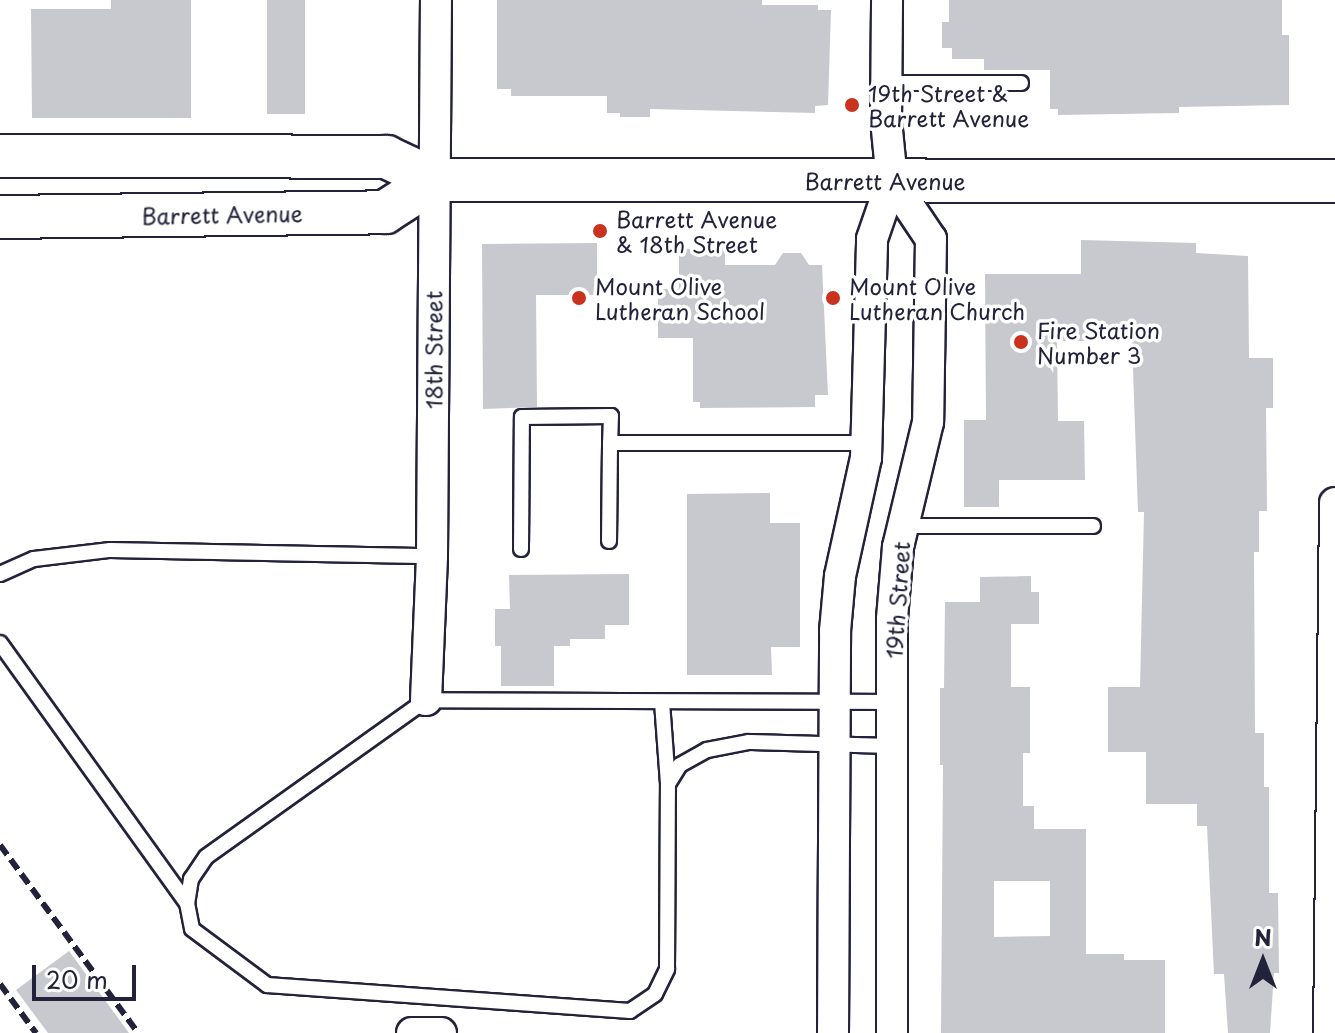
<!DOCTYPE html>
<html>
<head>
<meta charset="utf-8">
<style>
  body { margin:0 }
  #map { position:relative; width:1335px; height:1033px; overflow:hidden; background:#fff; font-family:"Playpen Sans",sans-serif }
  div>[style] { position:absolute }
  .building>* { inset:0; background:#c8c8cf }
  .roads { filter:drop-shadow(2px 0 #22223b) drop-shadow(-2px 0 #22223b) drop-shadow(0 2px #22223b) drop-shadow(0 -2px #22223b) }
  .lane>* { height:14px; margin:-7px; padding:0 7px; transform-origin:7px; border-radius:7px; background:#fff }
  .street>* { height:30px; margin:-15px; padding:0 15px; transform-origin:15px; border-radius:15px; background:#fff }
  .secondary>* { height:42px; margin:-21px; padding:0 21px; transform-origin:21px; border-radius:21px; background:#fff }
  .rail>* { height:6px; margin-top:-3px; transform-origin:0; background:repeating-linear-gradient(90deg,#22223b 0 12px,transparent 0 18px) }
  .dots>* { width:22px; height:22px; translate:-50% -50%; box-sizing:border-box; border:4px solid #fff; border-radius:50% }
  span { translate:-50% -50%; white-space:nowrap; text-align:center; line-height:1.15; -webkit-text-stroke:7px #fff; paint-order:stroke }
  .poi-label { font-size:22px; color:#22223b }
  .left { translate:0 -50%; text-align:left }
  .street-label { font-size:22px; color:#22223b }
  .north { position:absolute; left:1223px; top:921px; width:80px; height:80px; -webkit-text-stroke:6px #fff; paint-order:stroke; rotate:0deg; font-size:22px; font-weight:700; line-height:32px; text-align:center; color:#22223b }
  .north::after { content:''; display:block; margin:auto; width:28px; height:36px; background:#22223b; clip-path:polygon(50% 0,100% 100%,50% 72%,0 100%) }
  .scale { position:absolute; left:32px; top:965px; width:104px; height:36px; box-sizing:border-box; border:4px solid #22223b; border-top:0; padding-left:10px; font-size:24px; line-height:28px; white-space:nowrap; color:#22223b; -webkit-text-stroke:6px #fff; paint-order:stroke }
</style>
</head>
<body>
<div id="map">
  <div class="building">
    <i style="clip-path:polygon(111px 0,191px 0,191px 118px,32px 118px,31px 9px,111px 9px)"></i>
    <i style="clip-path:polygon(267px 0,305px 0,305px 114px,267px 114px)"></i>
    <i style="clip-path:polygon(497px 0,762px 0,762px 5px,818px 5px,818px 10px,831px 10px,828px 105px,815px 106px,815px 113px,650px 109px,650px 117px,620px 117px,620px 113px,607px 113px,607px 96px,511px 96px,511px 89px,497px 89px)"></i>
    <i style="clip-path:polygon(949px 0,1282px 0,1282px 35px,1289px 35px,1289px 105px,1179px 107px,1179px 113px,1058px 115px,1058px 109px,1050px 109px,1050px 70px,984px 70px,984px 59px,952px 59px,952px 48px,942px 48px,942px 22px,949px 22px)"></i>
    <i style="clip-path:polygon(1081px 240px,1196px 243px,1196px 253px,1248px 256px,1249px 358px,1273px 358px,1273px 408px,1266px 408px,1267px 511px,1259px 511px,1259px 552px,1254px 552px,1255px 733px,1264px 733px,1264px 787px,1269px 787px,1269px 893px,1278px 893px,1279px 973px,1274px 973px,1270px 1033px,1228px 1033px,1224px 974px,1214px 974px,1207px 826px,1197px 826px,1197px 804px,1146px 804px,1146px 752px,1108px 752px,1108px 687px,1140px 687px,1144px 512px,1138px 512px,1132px 341px,1057px 341px,1058px 421px,1084px 421px,1085px 480px,999px 480px,999px 507px,964px 507px,964px 420px,986px 420px,985px 274px,1081px 274px)"></i>
    <i style="clip-path:polygon(597px 243px,597px 295px,536px 295px,537px 407px,483px 409px,482px 244px)"></i>
    <i style="clip-path:polygon(725px 248px,725px 265px,775px 265px,783px 253px,801px 253px,809px 265px,822px 265px,828px 395px,815px 395px,815px 407px,700px 408px,700px 402px,693px 402px,693px 338px,658px 338px,658px 289px,679px 289px,679px 249px)"></i>
    <i style="clip-path:polygon(770px 493px,770px 523px,800px 523px,800px 647px,771px 647px,772px 675px,687px 675px,687px 494px)"></i>
    <i style="clip-path:polygon(629px 574px,629px 625px,605px 625px,605px 639px,570px 639px,570px 646px,554px 646px,554px 686px,501px 686px,501px 646px,495px 646px,495px 609px,510px 609px,509px 575px)"></i>
    <i style="clip-path:polygon(evenodd,1031px 576px,1031px 592px,1039px 592px,1039px 624px,1011px 624px,1011px 687px,1030px 687px,1030px 753px,1023px 753px,1023px 806px,1034px 806px,1034px 829px,1086px 829px,1086px 954px,1124px 954px,1124px 960px,1165px 960px,1165px 1033px,941px 1033px,943px 765px,940px 765px,940px 688px,944px 688px,945px 602px,980px 602px,980px 577px,1031px 576px,994px 881px,1050px 881px,1050px 936px,994px 937px,994px 881px)"></i>
    <i style="clip-path:polygon(69px 951px,129px 1033px,48px 1033px,16px 990px)"></i>
  </div>
  <div class="roads">
    <div class="lane">
      <i style="left:887px;top:83px;width:134px"></i>
      <i style="left:903px;top:526px;width:190px"></i>
      <i style="left:609px;top:541px;width:98px;rotate:-89.4deg"></i>
      <i style="left:610px;top:443px;width:257px"></i>
      <i style="left:521px;top:549px;width:132px;rotate:-89.6deg"></i>
      <i style="left:522px;top:417px;width:89px;rotate:-0.6deg"></i>
      <i style="left:611px;top:416px;width:27px;rotate:92deg"></i>
      <i style="left:0;top:574px;width:37px;rotate:-24deg"></i>
      <i style="left:34px;top:559px;width:77px;rotate:-6.8deg"></i>
      <i style="left:110px;top:550px;width:322px;rotate:1.1deg"></i>
      <i style="left:0;top:643px;width:320px;rotate:54.3deg"></i>
      <i style="left:662px;top:702px;width:81px;rotate:85.8deg"></i>
      <i style="left:892px;top:702px;width:466px;rotate:-179.8deg"></i>
      <i style="left:426px;top:700px;width:270px;rotate:144.5deg"></i>
      <i style="left:206px;top:857px;width:27px;rotate:124deg"></i>
      <i style="left:191px;top:879px;width:24px;rotate:99deg"></i>
      <i style="left:187px;top:903px;width:26px;rotate:79deg"></i>
      <i style="left:192px;top:929px;width:94px;rotate:36.7deg"></i>
      <i style="left:267px;top:985px;width:364px;rotate:4.1deg"></i>
      <i style="left:630px;top:1011px;width:30px;rotate:-34deg"></i>
      <i style="left:655px;top:994px;width:28px;rotate:-64deg"></i>
      <i style="left:667px;top:969px;width:185px;rotate:-89.7deg"></i>
      <i style="left:668px;top:784px;width:22px;rotate:-58deg"></i>
      <i style="left:680px;top:765px;width:31px;rotate:-29deg"></i>
      <i style="left:707px;top:750px;width:43px;rotate:-10.8deg"></i>
      <i style="left:749px;top:742px;width:143px;rotate:1.6deg"></i>
    </div>
    <div class="street">
      <i style="left:892px;top:181px;width:70px;rotate:56.1deg"></i>
      <i style="left:931px;top:239px;width:183px;rotate:90.9deg"></i>
      <i style="left:928px;top:422px;width:129px;rotate:103.5deg"></i>
      <i style="left:898px;top:547px;width:72px;rotate:94.8deg"></i>
      <i style="left:892px;top:619px;width:414px;rotate:90deg"></i>
      <i style="left:426px;top:700px;width:144px;rotate:-87.6deg"></i>
      <i style="left:432px;top:556px;width:556px;rotate:-89.59deg"></i>
      <i style="left:412px;top:1033px;width:29px"></i>
      <i style="left:833px;top:1033px;width:402px;rotate:-89.7deg"></i>
      <i style="left:835px;top:631px;width:55px;rotate:-84.8deg"></i>
      <i style="left:840px;top:576px;width:121px;rotate:-77.6deg"></i>
      <i style="left:866px;top:458px;width:219px;rotate:-88.4deg"></i>
      <i style="left:872px;top:239px;width:61px;rotate:-71deg"></i>
      <i style="left:892px;top:181px;width:61px;rotate:-95.6deg"></i>
      <i style="left:886px;top:120px;width:120px;rotate:-89.5deg"></i>
      <i style="left:1329px;top:1033px;width:530px;rotate:-89.35deg"></i>
    </div>
    <div class="secondary">
      <i style="left:0;top:156px;width:386px;rotate:0.1deg"></i>
      <i style="left:386px;top:157px;width:54px;rotate:25.1deg"></i>
      <i style="left:435px;top:180px;width:900px;rotate:0.06deg"></i>
      <i style="left:0;top:217px;width:385px;rotate:-0.7deg"></i>
      <i style="left:385px;top:212px;width:59px;rotate:-32.6deg"></i>
    </div>
  </div>
  <div class="rail">
    <i style="left:0;top:845px;width:233px;rotate:53.7deg"></i>
    <i style="left:0;top:984px;width:61px;rotate:53.7deg"></i>
  </div>
  <div class="dots">
    <i style="left:852px;top:105px;background:#c8321e"></i>
    <i style="left:600px;top:231px;background:#c8321e"></i>
    <i style="left:579px;top:298px;background:#c8321e"></i>
    <i style="left:833px;top:298px;background:#c8321e"></i>
    <i style="left:1021px;top:342px;background:#c8321e"></i>
  </div>
  <div class="poi-label">
    <span class="left" style="left:868px;top:105px">19th Street &amp;<br>Barrett Avenue</span>
    <span class="left" style="left:616px;top:231px">Barrett Avenue<br>&amp; 18th Street</span>
    <span class="left" style="left:595px;top:298px">Mount Olive<br>Lutheran School</span>
    <span class="left" style="left:849px;top:298px">Mount Olive<br>Lutheran Church</span>
    <span class="left" style="left:1037px;top:342px">Fire Station<br>Number 3</span>
  </div>
  <div class="street-label">
    <span style="left:885px;top:181px">Barrett Avenue</span>
    <span style="left:222px;top:214px;rotate:-1deg">Barrett Avenue</span>
    <span style="left:433px;top:350px;rotate:-90deg">18th Street</span>
    <span style="left:897px;top:600px;rotate:-86deg">19th Street</span>
  </div>
  <div class="north">N</div>
  <div class="scale">20 m</div>
</div>
</body>
</html>
